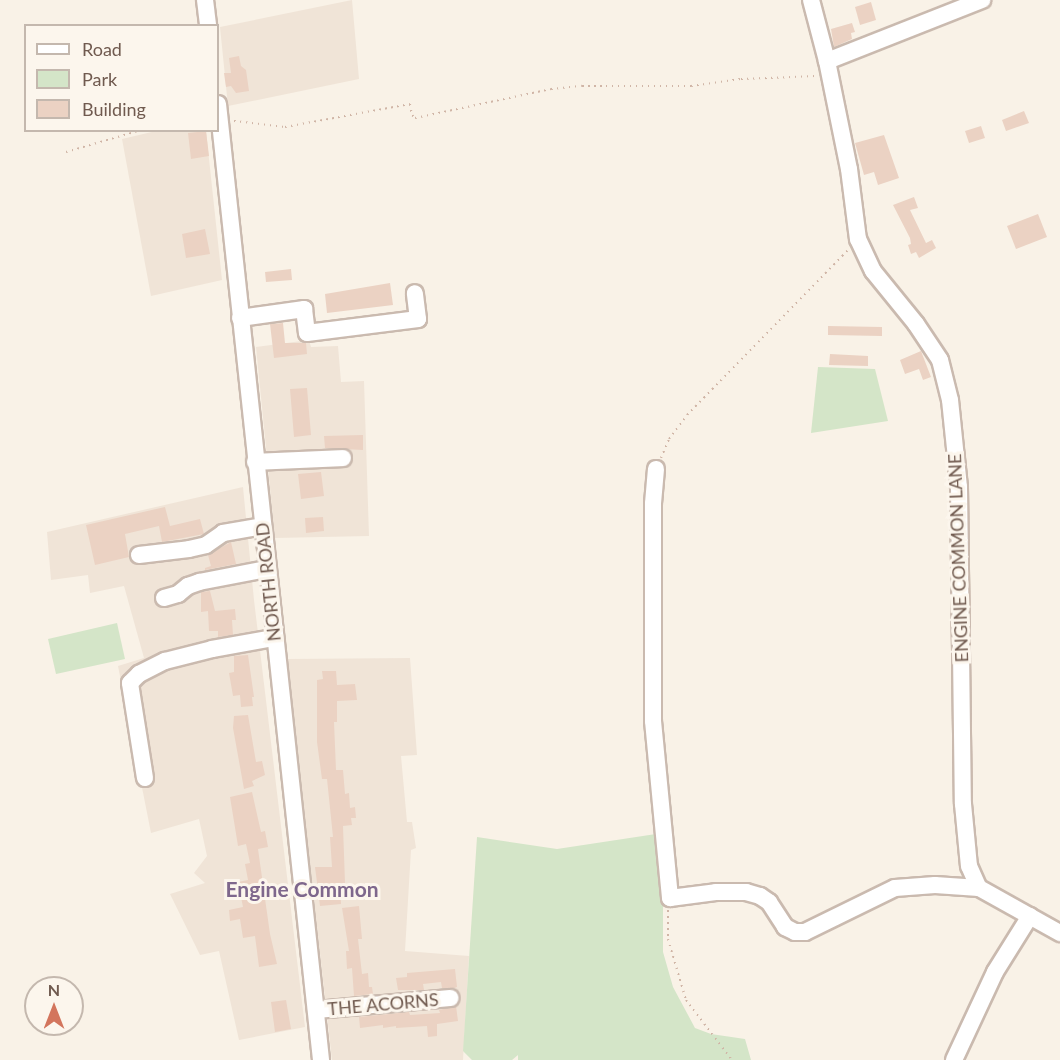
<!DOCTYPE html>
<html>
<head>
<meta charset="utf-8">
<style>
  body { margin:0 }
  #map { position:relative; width:1060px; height:1060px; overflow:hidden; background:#f9f2e7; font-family:Lato,sans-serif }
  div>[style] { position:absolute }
  .residential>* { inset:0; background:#f0e4d7 }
  .green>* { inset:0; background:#d4e5c8 }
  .building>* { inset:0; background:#ebd2c3 }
  .path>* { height:2px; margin-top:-1px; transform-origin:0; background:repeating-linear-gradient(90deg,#d0b5a6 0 1.5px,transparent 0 6px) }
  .roads { filter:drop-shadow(2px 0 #cabaaf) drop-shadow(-2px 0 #cabaaf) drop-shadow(0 2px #cabaaf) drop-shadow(0 -2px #cabaaf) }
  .minor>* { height:16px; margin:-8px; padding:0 8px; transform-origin:8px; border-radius:8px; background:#fff }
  span { translate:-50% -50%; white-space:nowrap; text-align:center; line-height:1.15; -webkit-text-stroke:6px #fcf6ed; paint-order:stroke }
  .street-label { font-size:18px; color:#705a4f }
  .quarter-label { font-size:21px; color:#7e678c; font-weight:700 }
  .legend { position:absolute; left:24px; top:24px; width:195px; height:108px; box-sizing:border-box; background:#fcf6ed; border:2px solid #c4b8ae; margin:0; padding:8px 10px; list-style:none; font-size:18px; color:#705a4f }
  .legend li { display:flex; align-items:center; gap:12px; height:30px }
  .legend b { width:30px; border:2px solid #c4b8ae }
  .north { position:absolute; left:24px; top:976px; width:60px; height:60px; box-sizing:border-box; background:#fcf6ed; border:2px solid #c4b8ae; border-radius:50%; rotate:0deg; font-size:16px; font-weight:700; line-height:24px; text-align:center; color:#705a4f }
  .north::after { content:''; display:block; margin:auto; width:21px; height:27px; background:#d3755d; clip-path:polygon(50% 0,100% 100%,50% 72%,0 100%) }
</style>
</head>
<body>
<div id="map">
  <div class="residential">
    <i style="clip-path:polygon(352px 0,359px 79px,228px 106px,220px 27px)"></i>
    <i style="clip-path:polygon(156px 131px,206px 131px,222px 280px,151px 296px,122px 139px)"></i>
    <i style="clip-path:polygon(309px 340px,311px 347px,338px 346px,341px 382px,364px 381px,369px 536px,275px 538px,256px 347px)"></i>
    <i style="clip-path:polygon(243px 487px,254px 600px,305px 1027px,239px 1040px,219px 951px,200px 955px,170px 894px,205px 883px,194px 873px,207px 856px,199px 819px,151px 833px,118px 666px,144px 658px,124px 586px,90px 593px,88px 575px,51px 580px,47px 532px)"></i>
    <i style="clip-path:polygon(410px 658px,417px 755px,401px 756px,407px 822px,412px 822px,416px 848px,411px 850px,405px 951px,469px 956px,463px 1060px,332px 1060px,287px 659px)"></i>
  </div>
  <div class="green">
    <i style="clip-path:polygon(818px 367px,875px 369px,888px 421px,811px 433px)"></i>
    <i style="clip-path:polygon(117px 623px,125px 659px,56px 674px,48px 639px)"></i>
    <i style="clip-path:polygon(656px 834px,663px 899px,663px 952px,673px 987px,695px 1028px,711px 1034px,745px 1039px,751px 1060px,518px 1060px,518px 1055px,512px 1060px,472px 1060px,463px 1051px,477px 837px,557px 849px)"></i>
  </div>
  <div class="building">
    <i style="clip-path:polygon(871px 2px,876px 20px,860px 25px,855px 7px)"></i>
    <i style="clip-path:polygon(852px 23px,855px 32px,851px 33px,852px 39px,834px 47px,831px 29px)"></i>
    <i style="clip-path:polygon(239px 56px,241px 66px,246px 70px,249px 91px,236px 93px,231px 86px,226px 87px,224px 73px,231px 73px,229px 58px)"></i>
    <i style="clip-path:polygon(1024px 111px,1029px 123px,1006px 131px,1002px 120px)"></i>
    <i style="clip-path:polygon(981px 126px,985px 138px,969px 143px,965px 131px)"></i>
    <i style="clip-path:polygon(206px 131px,209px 156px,191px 159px,188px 133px)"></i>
    <i style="clip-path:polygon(884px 135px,899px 178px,878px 185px,874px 172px,864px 175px,855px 143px)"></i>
    <i style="clip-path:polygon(914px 197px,918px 208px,910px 210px,926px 243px,932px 240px,936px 248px,919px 258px,916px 252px,911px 254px,908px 245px,911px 244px,910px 238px,893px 205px)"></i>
    <i style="clip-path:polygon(1038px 214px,1047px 237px,1016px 249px,1007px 226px)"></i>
    <i style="clip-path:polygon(205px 229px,210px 254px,186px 258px,182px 234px)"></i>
    <i style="clip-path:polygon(291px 269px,292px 280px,266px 282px,265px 272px)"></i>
    <i style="clip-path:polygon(390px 283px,393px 305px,327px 313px,325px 294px)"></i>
    <i style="clip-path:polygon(283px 323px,285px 343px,306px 343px,307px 354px,274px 358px,270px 324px)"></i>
    <i style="clip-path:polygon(828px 326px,882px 327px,882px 336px,828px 335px)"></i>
    <i style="clip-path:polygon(921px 351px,931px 377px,923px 380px,919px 369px,905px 374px,900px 360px)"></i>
    <i style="clip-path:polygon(830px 354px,868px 356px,868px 366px,829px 365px)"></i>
    <i style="clip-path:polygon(307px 388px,311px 435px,294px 437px,290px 389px)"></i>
    <i style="clip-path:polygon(363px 435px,363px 450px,325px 448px,324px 436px)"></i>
    <i style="clip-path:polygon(321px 472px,324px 496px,301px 499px,298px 474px)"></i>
    <i style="clip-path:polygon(165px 507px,170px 526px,200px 519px,204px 534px,162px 542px,159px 526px,125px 534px,129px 557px,95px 565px,86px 525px)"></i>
    <i style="clip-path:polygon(323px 517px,324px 531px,306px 533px,305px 518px)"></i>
    <i style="clip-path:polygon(231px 542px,236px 564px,205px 570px,205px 568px,211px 566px,208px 555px)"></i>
    <i style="clip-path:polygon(210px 591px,215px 611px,235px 609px,236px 620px,232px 620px,233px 635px,218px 637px,218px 631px,209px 631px,208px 611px,201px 612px,201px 592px)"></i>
    <i style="clip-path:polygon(248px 655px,254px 697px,252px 697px,253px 706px,241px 707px,240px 695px,233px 696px,229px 673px,234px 672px,234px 656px)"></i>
    <i style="clip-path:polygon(322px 671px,336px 671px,337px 685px,355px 684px,357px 700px,337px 701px,337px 722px,334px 722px,336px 770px,343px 770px,345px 794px,349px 793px,350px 808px,355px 807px,356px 818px,351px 818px,352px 825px,343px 826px,345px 883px,340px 883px,341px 904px,320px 906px,315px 867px,332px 867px,330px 837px,333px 837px,327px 779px,322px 779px,317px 742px,317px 680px,323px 679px)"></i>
    <i style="clip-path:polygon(248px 715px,256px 762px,262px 761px,265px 775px,252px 781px,254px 786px,244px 789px,233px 728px,234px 716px)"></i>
    <i style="clip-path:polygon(252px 792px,261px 832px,265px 831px,268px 847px,258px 849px,270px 934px,277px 964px,259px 967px,255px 936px,243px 938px,240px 919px,230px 921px,229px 910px,243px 907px,238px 882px,248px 880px,245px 864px,250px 863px,246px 844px,238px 846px,230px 797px)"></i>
    <i style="clip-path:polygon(359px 906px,362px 939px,358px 939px,362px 974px,368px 973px,369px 987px,372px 987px,373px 994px,354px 996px,352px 968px,347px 969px,346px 951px,349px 951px,342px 908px)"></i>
    <i style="clip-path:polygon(455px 969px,457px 987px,454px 988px,442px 988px,441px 982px,423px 984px,424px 990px,398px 990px,396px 978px,407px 977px,407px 973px)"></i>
    <i style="clip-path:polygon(286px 1000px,291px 1029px,275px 1032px,271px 1002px)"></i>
    <i style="clip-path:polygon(456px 1006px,458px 1021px,437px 1024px,437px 1036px,428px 1037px,427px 1026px,396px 1028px,396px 1026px,383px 1028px,383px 1025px,360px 1028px,359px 1017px,409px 1012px,410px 1015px,440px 1013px,439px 1010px)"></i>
  </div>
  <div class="path">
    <i style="left:234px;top:121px;width:51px;rotate:6.7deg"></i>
    <i style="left:285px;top:127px;width:127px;rotate:-10.4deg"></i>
    <i style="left:410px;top:104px;width:11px;rotate:80deg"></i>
    <i style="left:412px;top:115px;width:4px;rotate:45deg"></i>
    <i style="left:415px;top:118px;width:139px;rotate:-12deg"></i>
    <i style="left:551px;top:89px;width:31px;rotate:-6deg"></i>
    <i style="left:582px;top:86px;width:109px"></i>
    <i style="left:691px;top:86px;width:50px;rotate:-8deg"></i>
    <i style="left:741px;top:79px;width:74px;rotate:-2.3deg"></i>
    <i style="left:66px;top:152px;width:78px;rotate:-16.3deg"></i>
    <i style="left:661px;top:458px;width:21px;rotate:-67deg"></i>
    <i style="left:669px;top:439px;width:30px;rotate:-53deg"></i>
    <i style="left:687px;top:415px;width:232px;rotate:-45.7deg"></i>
    <i style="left:668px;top:910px;width:29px;rotate:90deg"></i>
    <i style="left:668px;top:939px;width:64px;rotate:73.6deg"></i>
    <i style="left:686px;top:1000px;width:76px;rotate:52.5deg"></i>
  </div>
  <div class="roads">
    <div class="minor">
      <i style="left:205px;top:0;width:26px;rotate:83deg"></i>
      <i style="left:811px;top:0;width:63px;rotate:75.3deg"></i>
      <i style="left:827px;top:61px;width:110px;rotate:78.5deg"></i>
      <i style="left:849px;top:169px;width:71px;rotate:82.7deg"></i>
      <i style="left:858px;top:239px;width:35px;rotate:65deg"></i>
      <i style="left:873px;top:271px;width:68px;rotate:50.9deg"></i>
      <i style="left:916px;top:324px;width:43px;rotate:56.3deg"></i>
      <i style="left:940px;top:360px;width:41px;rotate:76deg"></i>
      <i style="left:950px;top:400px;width:87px;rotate:84.1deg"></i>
      <i style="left:959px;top:487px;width:317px;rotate:89.3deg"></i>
      <i style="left:963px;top:804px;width:62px;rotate:84.5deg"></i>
      <i style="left:969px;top:866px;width:24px;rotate:66deg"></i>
      <i style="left:979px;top:888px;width:93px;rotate:29.1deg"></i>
      <i style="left:827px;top:61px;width:167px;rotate:-21.5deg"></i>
      <i style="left:218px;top:104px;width:962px;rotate:83.85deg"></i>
      <i style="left:240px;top:318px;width:65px;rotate:-8deg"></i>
      <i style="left:304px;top:309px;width:24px;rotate:83deg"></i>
      <i style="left:307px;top:333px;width:112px;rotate:-7.2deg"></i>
      <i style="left:418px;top:319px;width:26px;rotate:-97deg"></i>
      <i style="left:255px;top:462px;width:88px;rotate:-2.6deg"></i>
      <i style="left:656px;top:469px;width:35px;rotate:95deg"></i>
      <i style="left:653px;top:504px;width:217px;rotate:90deg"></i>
      <i style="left:653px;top:721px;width:178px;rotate:84.5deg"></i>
      <i style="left:670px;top:898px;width:46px;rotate:-7.4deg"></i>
      <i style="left:716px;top:892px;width:30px"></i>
      <i style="left:746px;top:892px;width:15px;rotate:16deg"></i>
      <i style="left:760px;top:896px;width:11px;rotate:34deg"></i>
      <i style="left:769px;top:902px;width:30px;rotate:57deg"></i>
      <i style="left:785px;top:927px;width:11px;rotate:27deg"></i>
      <i style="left:795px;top:932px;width:10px"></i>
      <i style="left:805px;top:932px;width:100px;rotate:-26.1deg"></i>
      <i style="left:895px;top:888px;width:40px;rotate:-4.3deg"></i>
      <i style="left:935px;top:885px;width:44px;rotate:3.9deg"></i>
      <i style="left:139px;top:555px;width:50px;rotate:-6.8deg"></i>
      <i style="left:189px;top:549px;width:17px;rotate:-13deg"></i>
      <i style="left:206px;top:545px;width:21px;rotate:-35deg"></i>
      <i style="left:223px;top:533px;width:40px;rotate:-10deg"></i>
      <i style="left:164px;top:598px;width:15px;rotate:-16deg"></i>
      <i style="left:178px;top:594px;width:13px;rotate:-39deg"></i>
      <i style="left:188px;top:586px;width:12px;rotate:-20deg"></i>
      <i style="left:199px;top:582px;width:68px;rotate:-11deg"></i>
      <i style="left:145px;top:778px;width:96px;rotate:-99deg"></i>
      <i style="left:130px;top:683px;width:13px;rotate:-45deg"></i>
      <i style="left:139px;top:674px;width:29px;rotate:-27deg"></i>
      <i style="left:165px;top:661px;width:49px;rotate:-14.3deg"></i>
      <i style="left:212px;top:649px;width:63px;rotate:-10.1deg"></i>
      <i style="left:316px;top:1010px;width:135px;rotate:-5.1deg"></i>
      <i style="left:954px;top:1060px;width:97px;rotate:-65deg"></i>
      <i style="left:995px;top:972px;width:66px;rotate:-58deg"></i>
    </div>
  </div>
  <div class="street-label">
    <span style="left:958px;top:558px;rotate:-92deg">ENGINE COMMON LANE</span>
    <span style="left:268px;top:582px;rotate:-96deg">NORTH ROAD</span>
    <span style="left:383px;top:1004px;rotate:-5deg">THE ACORNS</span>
  </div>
  <div class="quarter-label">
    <span style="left:302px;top:889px">Engine Common</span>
  </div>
  <ul class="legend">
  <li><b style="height:8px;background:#fff"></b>Road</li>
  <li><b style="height:16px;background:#d4e5c8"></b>Park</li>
  <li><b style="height:16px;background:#ebd2c3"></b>Building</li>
  </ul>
  <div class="north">N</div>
</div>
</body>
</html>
